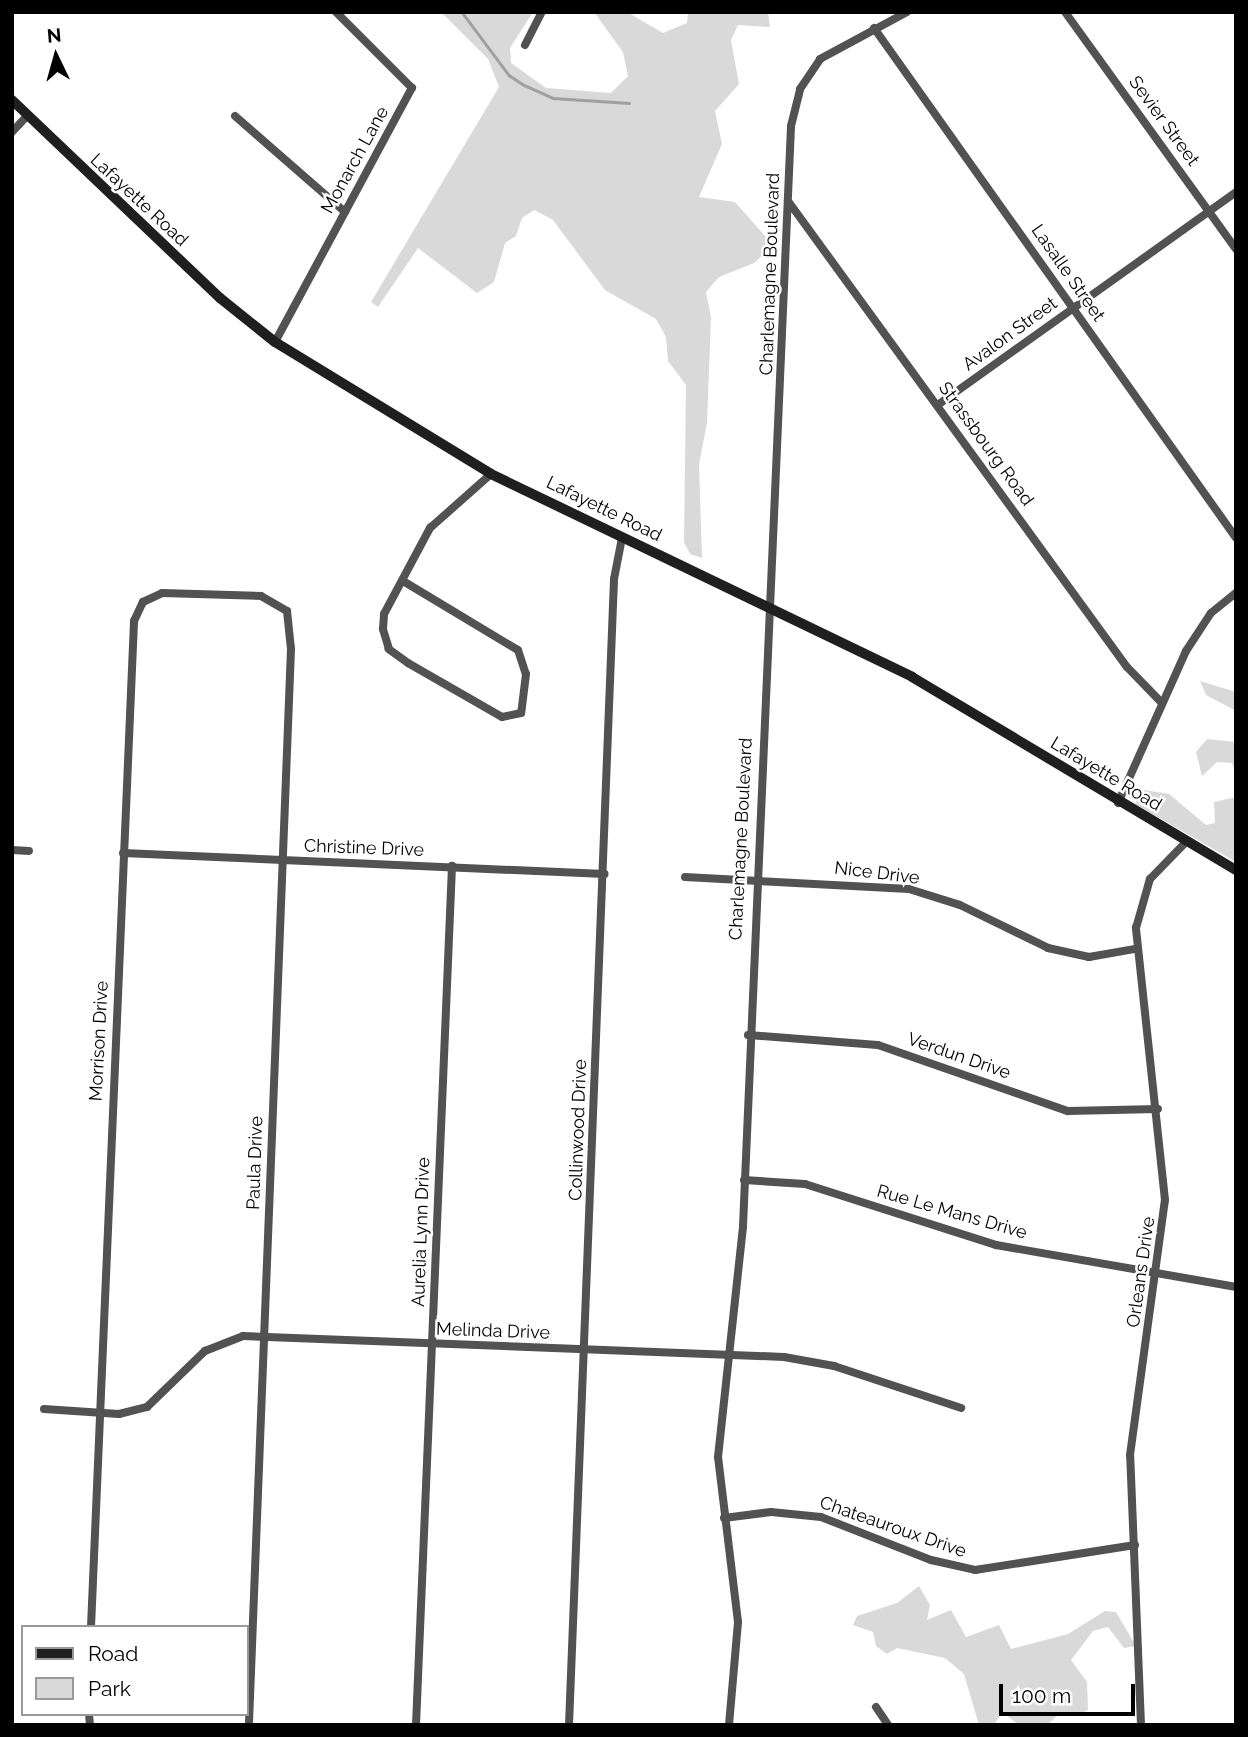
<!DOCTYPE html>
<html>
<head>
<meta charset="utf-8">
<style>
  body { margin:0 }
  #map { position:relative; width:1248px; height:1737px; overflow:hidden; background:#fff; font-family:Raleway,sans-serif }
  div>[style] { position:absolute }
  .green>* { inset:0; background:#d9d9d9 }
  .stream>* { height:2.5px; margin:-1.25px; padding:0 1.25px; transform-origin:1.25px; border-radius:1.25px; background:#a0a0a0 }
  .street>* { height:8px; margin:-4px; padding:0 4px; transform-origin:4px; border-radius:4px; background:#525252 }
  .secondary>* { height:10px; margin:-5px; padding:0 5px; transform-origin:5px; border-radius:5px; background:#1f1f1f }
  span { translate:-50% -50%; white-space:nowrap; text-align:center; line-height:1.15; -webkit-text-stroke:5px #fff; paint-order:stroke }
  .street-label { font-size:18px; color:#000 }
  .frame { position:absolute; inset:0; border:14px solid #000; pointer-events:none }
  .legend { position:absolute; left:21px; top:1625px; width:228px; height:91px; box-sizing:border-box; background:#fff; border:2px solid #999; margin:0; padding:9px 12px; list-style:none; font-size:21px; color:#000 }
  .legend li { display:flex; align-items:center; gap:14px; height:35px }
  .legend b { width:35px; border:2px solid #999 }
  .north { position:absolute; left:21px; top:21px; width:70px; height:70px; -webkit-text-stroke:5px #fff; paint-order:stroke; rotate:355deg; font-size:19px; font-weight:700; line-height:28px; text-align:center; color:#000 }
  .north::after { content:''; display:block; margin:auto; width:24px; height:32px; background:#000; clip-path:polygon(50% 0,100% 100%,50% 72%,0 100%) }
  .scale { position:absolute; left:999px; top:1684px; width:136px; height:32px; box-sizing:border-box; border:4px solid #000; border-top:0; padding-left:9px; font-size:21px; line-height:24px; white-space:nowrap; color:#000; -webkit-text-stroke:5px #fff; paint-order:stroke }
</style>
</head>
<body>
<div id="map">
  <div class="green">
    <i style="clip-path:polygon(441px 12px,533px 12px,510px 48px,511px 63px,546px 88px,611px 93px,628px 76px,623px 52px,594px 12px,627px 12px,663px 33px,687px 23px,688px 12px,768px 12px,770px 27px,738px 25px,731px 40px,739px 84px,715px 111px,722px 144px,699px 197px,735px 202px,767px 238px,765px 253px,754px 263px,719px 277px,706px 292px,711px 317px,707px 423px,699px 464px,702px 558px,690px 554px,684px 542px,686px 385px,668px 361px,666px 337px,656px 319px,605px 290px,553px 220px,534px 210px,522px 218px,516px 236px,505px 243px,494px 282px,477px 293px,418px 248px,378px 307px,371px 302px,499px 87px,488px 59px)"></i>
    <i style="clip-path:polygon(1200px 681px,1236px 692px,1236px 711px,1206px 695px)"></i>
    <i style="clip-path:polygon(1207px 739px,1236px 742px,1236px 772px,1232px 763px,1217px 762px,1202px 776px,1196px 752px)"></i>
    <i style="clip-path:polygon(1144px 790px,1169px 794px,1206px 825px,1215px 823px,1214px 802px,1236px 797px,1236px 862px,1135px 804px)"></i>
    <i style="clip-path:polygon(919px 1586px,930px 1605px,927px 1620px,951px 1610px,966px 1637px,999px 1625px,1011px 1649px,1068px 1634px,1105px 1611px,1116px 1612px,1136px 1646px,1124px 1648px,1108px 1627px,1093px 1631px,1071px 1660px,1087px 1682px,1088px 1710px,1078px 1715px,1061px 1712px,1047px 1725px,1019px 1725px,1002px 1712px,994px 1725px,979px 1725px,964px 1674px,945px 1658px,897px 1648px,887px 1654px,876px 1646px,873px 1632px,853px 1625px,857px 1616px,897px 1603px)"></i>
  </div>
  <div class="stream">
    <i style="left:462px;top:12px;width:79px;rotate:53.3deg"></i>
    <i style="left:509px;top:75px;width:18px;rotate:34deg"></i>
    <i style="left:524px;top:85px;width:32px;rotate:24deg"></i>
    <i style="left:553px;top:98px;width:76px;rotate:3.8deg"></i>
  </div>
  <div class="street">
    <i style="left:1065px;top:12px;width:292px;rotate:54.2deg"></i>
    <i style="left:874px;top:28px;width:625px;rotate:54.63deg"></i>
    <i style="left:525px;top:45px;width:37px;rotate:-63deg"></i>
    <i style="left:235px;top:116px;width:146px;rotate:41.1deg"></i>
    <i style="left:12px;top:132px;width:22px;rotate:-47deg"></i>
    <i style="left:788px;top:201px;width:576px;rotate:53.97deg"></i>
    <i style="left:1127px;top:667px;width:50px;rotate:45.8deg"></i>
    <i style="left:275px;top:342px;width:289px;rotate:-61.7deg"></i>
    <i style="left:412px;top:88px;width:107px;rotate:-135deg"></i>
    <i style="left:939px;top:404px;width:365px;rotate:-35.5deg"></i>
    <i style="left:403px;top:581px;width:134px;rotate:31deg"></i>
    <i style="left:518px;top:650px;width:25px;rotate:72deg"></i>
    <i style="left:526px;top:674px;width:39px;rotate:97deg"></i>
    <i style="left:521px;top:713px;width:19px;rotate:168deg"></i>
    <i style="left:502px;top:717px;width:108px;rotate:-150.1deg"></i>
    <i style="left:408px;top:663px;width:24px;rotate:-144deg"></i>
    <i style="left:389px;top:649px;width:21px;rotate:-107deg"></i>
    <i style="left:383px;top:629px;width:15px;rotate:-86deg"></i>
    <i style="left:384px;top:614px;width:98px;rotate:-61.9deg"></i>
    <i style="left:430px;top:528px;width:81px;rotate:-41.5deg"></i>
    <i style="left:1118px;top:803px;width:167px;rotate:-65.9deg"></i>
    <i style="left:1186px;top:651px;width:45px;rotate:-56.7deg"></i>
    <i style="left:1211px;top:613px;width:32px;rotate:-39deg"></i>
    <i style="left:12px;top:850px;width:17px;rotate:3deg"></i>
    <i style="left:123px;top:853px;width:482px;rotate:2.5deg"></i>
    <i style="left:685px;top:877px;width:224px;rotate:3.1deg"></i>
    <i style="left:909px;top:889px;width:53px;rotate:17.4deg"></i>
    <i style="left:960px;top:905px;width:98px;rotate:26deg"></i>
    <i style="left:1048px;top:948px;width:42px;rotate:12.4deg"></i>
    <i style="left:1089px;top:957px;width:47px;rotate:-9.9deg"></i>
    <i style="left:748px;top:1035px;width:130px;rotate:4.4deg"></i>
    <i style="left:878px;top:1045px;width:201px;rotate:19.2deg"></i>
    <i style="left:1068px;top:1111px;width:90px;rotate:-1.3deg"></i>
    <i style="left:744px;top:1180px;width:61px;rotate:3.8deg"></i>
    <i style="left:805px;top:1184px;width:201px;rotate:17.7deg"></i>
    <i style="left:996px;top:1245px;width:244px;rotate:9.9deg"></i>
    <i style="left:44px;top:1409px;width:75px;rotate:3.8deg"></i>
    <i style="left:119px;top:1414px;width:29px;rotate:-14deg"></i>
    <i style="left:147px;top:1407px;width:81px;rotate:-44deg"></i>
    <i style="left:205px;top:1351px;width:41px;rotate:-21.5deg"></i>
    <i style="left:243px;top:1336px;width:541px;rotate:2.22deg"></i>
    <i style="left:784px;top:1357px;width:51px;rotate:10.2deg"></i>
    <i style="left:834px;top:1366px;width:134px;rotate:18.3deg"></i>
    <i style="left:724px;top:1518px;width:47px;rotate:-7.3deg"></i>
    <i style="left:771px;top:1512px;width:50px;rotate:5.7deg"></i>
    <i style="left:821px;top:1517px;width:118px;rotate:21.4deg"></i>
    <i style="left:931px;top:1560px;width:45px;rotate:12.8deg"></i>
    <i style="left:975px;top:1570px;width:162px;rotate:-8.9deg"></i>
    <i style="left:91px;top:1627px;width:1007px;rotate:-87.55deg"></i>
    <i style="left:134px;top:621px;width:21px;rotate:-65deg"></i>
    <i style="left:143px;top:602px;width:21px;rotate:-25deg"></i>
    <i style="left:162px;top:593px;width:99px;rotate:1.7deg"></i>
    <i style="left:261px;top:596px;width:30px;rotate:30deg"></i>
    <i style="left:287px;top:611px;width:38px;rotate:84deg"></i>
    <i style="left:291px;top:649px;width:1077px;rotate:92.24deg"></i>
    <i style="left:876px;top:1707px;width:22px;rotate:56deg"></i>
    <i style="left:89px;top:1714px;width:11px;rotate:85deg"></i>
    <i style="left:416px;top:1725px;width:860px;rotate:-87.6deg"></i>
    <i style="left:569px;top:1725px;width:1147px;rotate:-87.75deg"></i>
    <i style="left:614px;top:579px;width:42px;rotate:-79deg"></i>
    <i style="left:729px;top:1725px;width:103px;rotate:-85deg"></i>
    <i style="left:738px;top:1622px;width:166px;rotate:-96.9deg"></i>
    <i style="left:718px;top:1457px;width:232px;rotate:-83.8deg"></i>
    <i style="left:743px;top:1226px;width:1101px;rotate:-87.5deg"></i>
    <i style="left:791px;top:126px;width:38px;rotate:-76deg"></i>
    <i style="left:800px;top:89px;width:36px;rotate:-56deg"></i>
    <i style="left:820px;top:59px;width:99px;rotate:-28.4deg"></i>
    <i style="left:1141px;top:1725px;width:270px;rotate:-92.3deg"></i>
    <i style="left:1130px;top:1455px;width:257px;rotate:-82.2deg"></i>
    <i style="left:1165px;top:1200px;width:274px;rotate:-96.1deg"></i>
    <i style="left:1136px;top:928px;width:51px;rotate:-74.1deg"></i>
    <i style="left:1150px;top:879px;width:52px;rotate:-45.8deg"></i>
  </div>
  <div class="secondary">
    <i style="left:12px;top:100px;width:287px;rotate:43.6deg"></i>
    <i style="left:220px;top:298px;width:70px;rotate:38.7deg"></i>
    <i style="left:275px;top:342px;width:253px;rotate:31.4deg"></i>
    <i style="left:491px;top:474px;width:467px;rotate:25.7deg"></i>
    <i style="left:912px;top:677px;width:377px;rotate:30.8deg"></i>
  </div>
  <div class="street-label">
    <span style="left:1164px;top:121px;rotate:54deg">Sevier Street</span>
    <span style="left:355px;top:160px;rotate:-61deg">Monarch Lane</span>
    <span style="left:139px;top:200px;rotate:43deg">Lafayette Road</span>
    <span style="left:1068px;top:273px;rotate:55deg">Lasalle Street</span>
    <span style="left:770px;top:274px;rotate:-88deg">Charlemagne Boulevard</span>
    <span style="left:1010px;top:334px;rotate:-36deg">Avalon Street</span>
    <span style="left:986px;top:444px;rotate:54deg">Strassbourg Road</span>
    <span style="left:604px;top:509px;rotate:26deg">Lafayette Road</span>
    <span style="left:1106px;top:774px;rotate:31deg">Lafayette Road</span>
    <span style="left:741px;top:839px;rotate:-87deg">Charlemagne Boulevard</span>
    <span style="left:364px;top:848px;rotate:2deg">Christine Drive</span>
    <span style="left:877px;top:873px;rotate:7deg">Nice Drive</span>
    <span style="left:99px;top:1041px;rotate:-87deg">Morrison Drive</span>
    <span style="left:959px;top:1056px;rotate:19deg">Verdun Drive</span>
    <span style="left:578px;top:1130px;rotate:-88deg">Collinwood Drive</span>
    <span style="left:255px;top:1163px;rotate:-88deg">Paula Drive</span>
    <span style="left:952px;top:1212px;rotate:16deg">Rue Le Mans Drive</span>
    <span style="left:421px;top:1232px;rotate:-88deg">Aurelia Lynn Drive</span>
    <span style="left:1141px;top:1272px;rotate:-82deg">Orleans Drive</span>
    <span style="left:493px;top:1331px;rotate:2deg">Melinda Drive</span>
    <span style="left:893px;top:1527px;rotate:19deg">Chateauroux Drive</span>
  </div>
  <div class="frame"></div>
  <ul class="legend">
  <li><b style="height:9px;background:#1f1f1f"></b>Road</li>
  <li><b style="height:19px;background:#d9d9d9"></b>Park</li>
  </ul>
  <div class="north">N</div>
  <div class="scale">100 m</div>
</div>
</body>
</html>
